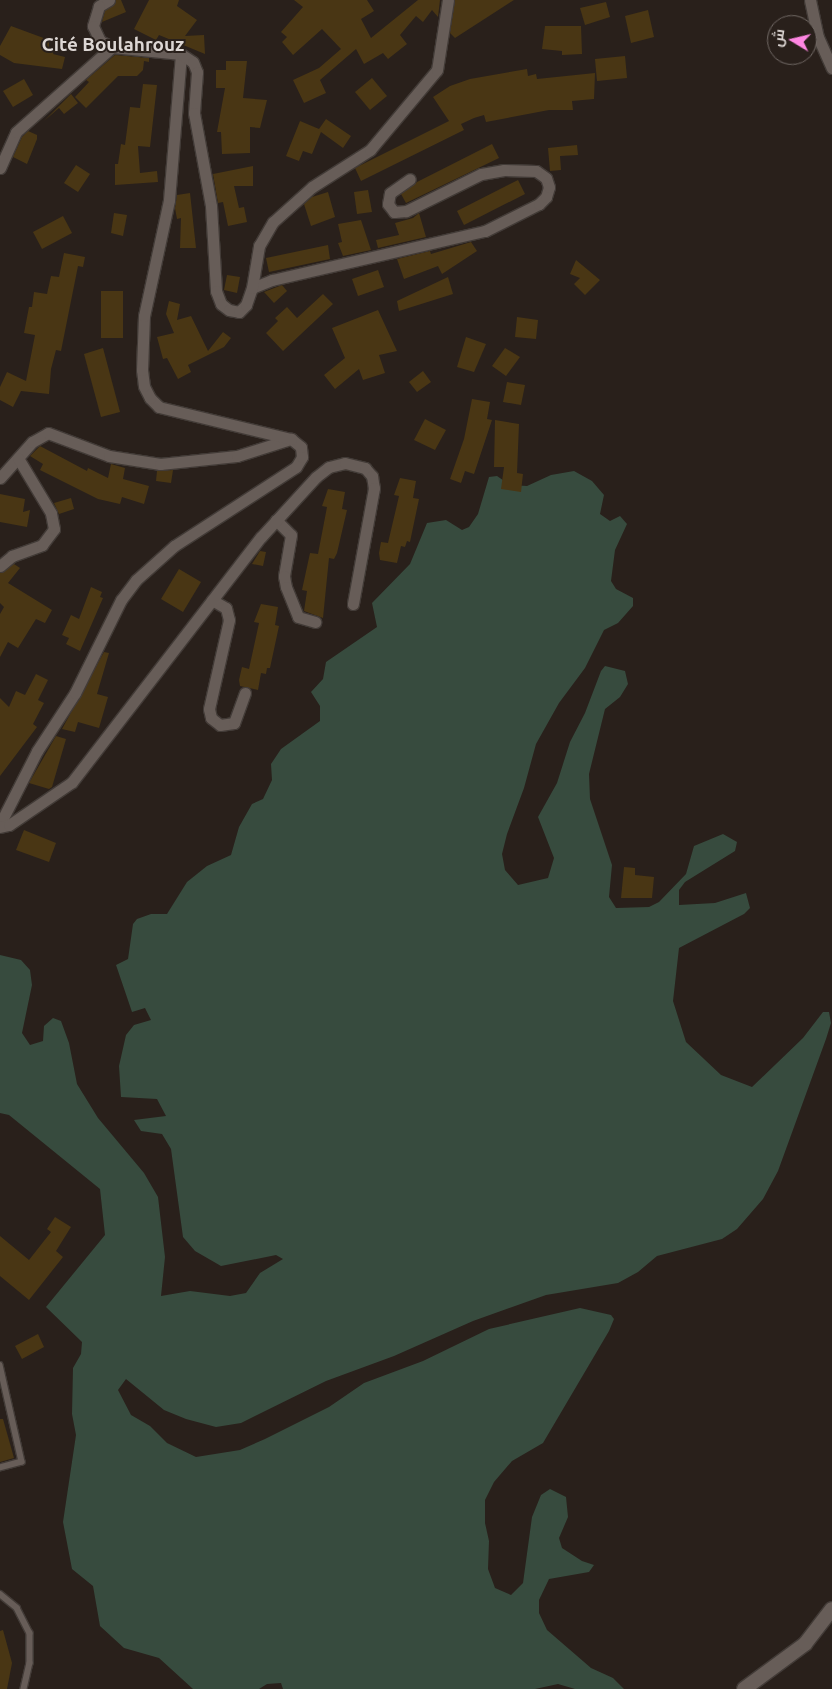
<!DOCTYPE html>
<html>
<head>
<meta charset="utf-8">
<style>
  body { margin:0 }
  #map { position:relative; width:832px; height:1689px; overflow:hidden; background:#29201b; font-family:Ubuntu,Cairo,sans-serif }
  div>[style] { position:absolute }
  .green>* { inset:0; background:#374b3e }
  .building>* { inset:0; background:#493614 }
  .roads { filter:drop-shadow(1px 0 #423b37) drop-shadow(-1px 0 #423b37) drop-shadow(0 1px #423b37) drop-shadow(0 -1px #423b37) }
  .service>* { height:5.5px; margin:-2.75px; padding:0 2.75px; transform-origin:2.75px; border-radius:2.75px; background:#675d58 }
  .minor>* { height:11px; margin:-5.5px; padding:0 5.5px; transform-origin:5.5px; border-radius:5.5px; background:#675d58 }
  .tertiary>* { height:14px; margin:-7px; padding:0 7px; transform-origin:7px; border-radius:7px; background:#675d58 }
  span { translate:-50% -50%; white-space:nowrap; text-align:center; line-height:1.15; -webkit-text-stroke:4px #29201b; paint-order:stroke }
  .district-label { font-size:19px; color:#ddd7d4; font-weight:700 }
  .north { position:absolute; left:767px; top:15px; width:50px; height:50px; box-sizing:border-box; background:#29201b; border:1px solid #716965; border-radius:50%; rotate:279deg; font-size:14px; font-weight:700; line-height:20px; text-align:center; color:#ddd7d4 }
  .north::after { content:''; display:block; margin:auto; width:18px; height:22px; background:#fd86e1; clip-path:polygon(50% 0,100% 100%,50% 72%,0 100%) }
</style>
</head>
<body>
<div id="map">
  <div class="green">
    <i style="clip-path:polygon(574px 471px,592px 481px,604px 495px,600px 514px,610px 521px,620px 516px,627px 524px,615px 550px,611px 581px,616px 589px,633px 598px,633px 606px,618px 623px,604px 630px,585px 668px,559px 703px,536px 744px,524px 788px,507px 834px,502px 854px,505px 870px,518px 885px,548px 878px,554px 858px,538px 817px,557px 783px,570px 742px,585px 713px,601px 671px,605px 666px,625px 671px,628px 684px,620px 697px,605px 709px,589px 774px,590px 799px,612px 865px,609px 897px,616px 908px,649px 907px,659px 902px,686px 874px,694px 846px,723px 834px,737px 842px,735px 851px,685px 882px,679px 890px,679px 905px,715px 903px,746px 893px,750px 908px,744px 914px,679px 948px,673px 1001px,686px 1042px,721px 1075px,752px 1087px,803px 1038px,823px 1012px,829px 1012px,831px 1023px,826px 1039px,778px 1171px,763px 1199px,737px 1229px,722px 1239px,657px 1256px,638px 1272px,618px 1283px,546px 1295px,473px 1321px,394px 1356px,326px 1381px,241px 1423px,216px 1427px,186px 1419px,164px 1410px,126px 1379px,118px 1390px,131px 1415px,150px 1426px,167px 1443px,196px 1457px,240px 1450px,265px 1439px,329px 1407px,364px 1383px,423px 1361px,489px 1329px,580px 1308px,611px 1315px,614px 1319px,609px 1331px,543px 1443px,512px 1461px,494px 1482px,485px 1500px,485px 1523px,489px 1541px,488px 1569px,495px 1588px,511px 1595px,523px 1583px,532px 1517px,541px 1495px,550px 1489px,566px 1497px,568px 1517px,559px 1538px,562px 1548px,582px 1561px,594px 1565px,589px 1572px,549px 1579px,539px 1600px,539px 1613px,547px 1630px,591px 1668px,613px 1678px,624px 1689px,575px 1689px,558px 1684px,535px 1689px,283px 1689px,281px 1683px,267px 1684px,259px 1689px,193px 1689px,159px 1658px,124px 1648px,100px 1626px,93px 1586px,72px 1569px,63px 1522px,76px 1435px,72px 1414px,73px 1368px,81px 1354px,82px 1342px,46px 1307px,105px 1235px,100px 1189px,9px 1115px,0 1113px,0 955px,21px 960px,30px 970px,32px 985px,22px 1033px,30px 1045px,43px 1041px,44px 1026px,53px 1018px,61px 1021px,69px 1043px,77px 1084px,98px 1118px,144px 1173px,158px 1197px,165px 1257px,161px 1296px,190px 1291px,230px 1296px,246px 1293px,260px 1273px,283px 1259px,276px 1255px,221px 1266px,195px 1251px,183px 1237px,171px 1149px,162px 1134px,141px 1131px,134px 1120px,166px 1116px,157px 1099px,121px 1097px,119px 1066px,126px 1035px,134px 1025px,151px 1020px,145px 1008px,132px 1012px,116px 965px,128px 959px,133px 924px,137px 919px,151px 914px,167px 914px,187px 882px,207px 866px,231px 855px,239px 827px,252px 804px,263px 799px,272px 780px,271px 764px,281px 749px,320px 721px,320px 706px,311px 692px,323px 679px,326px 662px,377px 627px,372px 603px,410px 564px,427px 523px,446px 520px,462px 530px,469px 527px,478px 514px,489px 477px,497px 476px,510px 485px,527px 486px,551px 475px)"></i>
  </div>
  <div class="building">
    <i style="clip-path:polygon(116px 0,121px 0,126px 12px,102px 22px,105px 11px)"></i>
    <i style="clip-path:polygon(149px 0,179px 0,177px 6px,197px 20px,185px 36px,204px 35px,205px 54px,159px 35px,156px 40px,134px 29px)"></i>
    <i style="clip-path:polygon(294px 0,367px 0,374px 11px,361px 19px,371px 38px,418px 0,440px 0,438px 17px,432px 10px,423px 22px,416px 16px,400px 35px,407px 44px,388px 59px,383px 53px,364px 64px,356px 49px,320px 80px,326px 93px,304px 103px,293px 80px,319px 68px,341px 49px,322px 29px,293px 55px,282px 42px,287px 37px,281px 32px,303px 7px)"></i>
    <i style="clip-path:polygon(455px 0,514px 0,455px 38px,450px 33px)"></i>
    <i style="clip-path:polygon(606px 2px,610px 17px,585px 25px,580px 8px)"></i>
    <i style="clip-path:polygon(648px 10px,654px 37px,631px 43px,625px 16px)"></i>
    <i style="clip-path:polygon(11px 26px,49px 40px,49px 48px,56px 48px,53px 54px,65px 57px,62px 69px,14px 63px,0 55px,0 46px)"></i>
    <i style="clip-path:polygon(545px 26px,581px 26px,582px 54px,562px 55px,562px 51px,542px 49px)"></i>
    <i style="clip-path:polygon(115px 55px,149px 58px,149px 62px,144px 61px,143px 70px,137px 76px,118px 76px,86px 108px,75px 97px,89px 82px,86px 80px)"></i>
    <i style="clip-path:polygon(625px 56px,627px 78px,597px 81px,595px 59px)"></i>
    <i style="clip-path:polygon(226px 61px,247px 61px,243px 98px,267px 100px,260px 128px,250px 127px,250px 153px,222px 154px,221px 132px,217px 132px,225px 88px,216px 88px,216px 70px,226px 70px)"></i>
    <i style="clip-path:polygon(527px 69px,528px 76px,536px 74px,537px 79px,595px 73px,594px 99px,572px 101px,573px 110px,549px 110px,486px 122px,484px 115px,474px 118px,461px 124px,464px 130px,361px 181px,355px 168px,449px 121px,433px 97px,450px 86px,470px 79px)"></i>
    <i style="clip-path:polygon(372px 78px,387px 96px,370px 110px,355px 92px)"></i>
    <i style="clip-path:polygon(24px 79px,33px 95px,13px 107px,3px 91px)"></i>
    <i style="clip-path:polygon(143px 84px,157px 85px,150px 147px,138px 146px,140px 173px,157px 171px,158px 182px,115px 185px,115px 164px,118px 164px,121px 144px,125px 145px,130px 107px,140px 108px)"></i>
    <i style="clip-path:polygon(71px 94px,78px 103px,64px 114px,59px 108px,44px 121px)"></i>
    <i style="clip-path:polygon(326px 119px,351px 136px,343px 148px,321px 132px,312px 154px,303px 151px,299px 161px,286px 156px,300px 121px,319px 129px)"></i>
    <i style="clip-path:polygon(28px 131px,37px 135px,37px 139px,27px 164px,13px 157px,22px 137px)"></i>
    <i style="clip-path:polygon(492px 144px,499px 158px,406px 203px,401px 194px,417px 182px)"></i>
    <i style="clip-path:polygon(577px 145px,578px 155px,560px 156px,561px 170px,550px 171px,548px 148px)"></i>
    <i style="clip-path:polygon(76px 165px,90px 174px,78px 192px,64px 183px)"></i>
    <i style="clip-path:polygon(253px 166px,253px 186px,234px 186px,239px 208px,244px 207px,247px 222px,228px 226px,223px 202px,218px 203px,213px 174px)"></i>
    <i style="clip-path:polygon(518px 180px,525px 194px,464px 225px,457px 211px)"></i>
    <i style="clip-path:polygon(368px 190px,372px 212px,357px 214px,354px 192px)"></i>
    <i style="clip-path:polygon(328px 192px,335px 217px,311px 226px,304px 204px,312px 197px)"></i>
    <i style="clip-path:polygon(190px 193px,196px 248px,180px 248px,181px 218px,177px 219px,175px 208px,177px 195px)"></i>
    <i style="clip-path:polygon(114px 213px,127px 215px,123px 236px,111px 233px)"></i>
    <i style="clip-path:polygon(419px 213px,426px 237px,378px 248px,376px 240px,399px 235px,395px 223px,413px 218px)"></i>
    <i style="clip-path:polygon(63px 216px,72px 233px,42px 249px,33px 232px)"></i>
    <i style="clip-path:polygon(361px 220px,371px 250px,343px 256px,338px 243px,342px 242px,338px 224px)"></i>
    <i style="clip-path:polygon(471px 242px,477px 251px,442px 274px,438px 266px,404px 279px,397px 259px,430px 251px,431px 254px)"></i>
    <i style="clip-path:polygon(328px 245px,330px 259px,269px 272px,266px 258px)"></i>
    <i style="clip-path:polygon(64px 253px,85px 257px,83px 267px,78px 266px,61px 351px,56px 350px,51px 369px,49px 394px,21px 391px,13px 407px,0 400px,0 387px,7px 372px,26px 381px,35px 335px,24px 333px,29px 307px,32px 307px,34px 292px,47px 294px,51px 276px,59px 277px)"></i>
    <i style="clip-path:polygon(576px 260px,600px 280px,585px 295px,574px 284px,580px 278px,570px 274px)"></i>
    <i style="clip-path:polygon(378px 270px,384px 287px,358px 296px,352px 279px)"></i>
    <i style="clip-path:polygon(227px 275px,240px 277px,237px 293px,224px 290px)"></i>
    <i style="clip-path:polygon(448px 277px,453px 294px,399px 311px,397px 301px)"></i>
    <i style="clip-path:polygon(282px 285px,287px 291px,274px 303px,264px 292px)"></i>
    <i style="clip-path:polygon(101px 291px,123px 291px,123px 338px,101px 338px)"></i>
    <i style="clip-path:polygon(323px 294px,333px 304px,283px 351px,266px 333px,278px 321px,275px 318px,287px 307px,297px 318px)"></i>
    <i style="clip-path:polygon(169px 301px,180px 304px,177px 320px,191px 316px,208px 351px,223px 332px,231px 338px,224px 347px,188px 365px,191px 372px,178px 379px,167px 358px,163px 359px,157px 337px,174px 333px,166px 314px)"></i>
    <i style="clip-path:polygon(378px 310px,397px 351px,379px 355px,385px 373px,363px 380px,359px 369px,335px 389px,324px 375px,345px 358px,332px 328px)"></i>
    <i style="clip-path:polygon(517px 317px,538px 320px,536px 339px,515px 337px)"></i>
    <i style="clip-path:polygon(466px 337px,486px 344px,474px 372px,457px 367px)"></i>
    <i style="clip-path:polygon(103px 348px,120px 412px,101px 417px,84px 354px)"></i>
    <i style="clip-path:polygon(505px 348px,520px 357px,506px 376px,492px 366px)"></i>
    <i style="clip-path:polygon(423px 371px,431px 382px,417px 392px,409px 382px)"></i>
    <i style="clip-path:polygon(507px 382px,525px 385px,521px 405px,503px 402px)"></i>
    <i style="clip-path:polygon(472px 399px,490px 402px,487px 419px,492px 420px,474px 474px,465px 471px,461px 483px,450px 479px,464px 439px)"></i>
    <i style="clip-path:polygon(425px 419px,446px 430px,435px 450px,414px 440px)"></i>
    <i style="clip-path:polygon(495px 420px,519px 424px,517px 473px,523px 474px,521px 492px,501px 489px,504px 467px,494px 467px)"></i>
    <i style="clip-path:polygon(40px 446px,87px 471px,88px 468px,108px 478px,111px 464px,125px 468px,123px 479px,149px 486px,144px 504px,122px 497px,120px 504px,98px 499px,40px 470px,43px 464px,30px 456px)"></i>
    <i style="clip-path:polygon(173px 470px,171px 483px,156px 481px,157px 471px)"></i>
    <i style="clip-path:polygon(400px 478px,416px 481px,413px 498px,419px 499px,410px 542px,407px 541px,405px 547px,401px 546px,397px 563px,380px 560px,379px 553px,381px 542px,388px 543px,399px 496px,394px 495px)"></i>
    <i style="clip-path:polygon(328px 489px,345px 492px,342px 509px,347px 510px,337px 553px,334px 559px,329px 558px,323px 618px,304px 611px,307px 591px,302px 590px,310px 553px,318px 554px,327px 507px,322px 506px)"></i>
    <i style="clip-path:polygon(0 494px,25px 499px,23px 512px,30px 510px,27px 527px,0 522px)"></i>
    <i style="clip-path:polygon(71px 498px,74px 509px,59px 514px,54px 503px)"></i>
    <i style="clip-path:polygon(260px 551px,266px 552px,263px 566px,252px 564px)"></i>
    <i style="clip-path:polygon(14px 564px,20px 568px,8px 583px,52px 610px,45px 623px,36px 619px,18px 648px,8px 642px,0 657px,0 614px,4px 607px,0 603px,0 573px)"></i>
    <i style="clip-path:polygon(179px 569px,201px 582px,183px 612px,161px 599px)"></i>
    <i style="clip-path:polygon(91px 587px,102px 592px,100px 597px,103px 598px,80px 651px,66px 644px,69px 638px,62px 635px,71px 615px,79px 619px)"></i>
    <i style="clip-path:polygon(261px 604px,278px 607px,275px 625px,279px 626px,270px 668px,267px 668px,266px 674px,261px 673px,258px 690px,240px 686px,239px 680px,242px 667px,249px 669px,259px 623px,254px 622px)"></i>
    <i style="clip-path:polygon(104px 652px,109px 653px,97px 694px,108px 697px,99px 728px,78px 722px,75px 732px,62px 729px)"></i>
    <i style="clip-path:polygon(36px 674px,48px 680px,38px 700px,44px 703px,33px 724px,37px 727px,0 776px,0 698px,9px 707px,16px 691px,25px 695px)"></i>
    <i style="clip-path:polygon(56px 736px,66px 739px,52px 787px,49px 789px,29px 783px)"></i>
    <i style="clip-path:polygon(24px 830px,56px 843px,49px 862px,16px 850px)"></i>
    <i style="clip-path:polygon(624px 867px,635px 868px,635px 875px,654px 877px,652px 898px,621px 898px)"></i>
    <i style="clip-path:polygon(55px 1217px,71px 1227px,56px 1251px,63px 1257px,29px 1300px,0 1276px,0 1236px,29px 1260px,51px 1232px,47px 1229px)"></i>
    <i style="clip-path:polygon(38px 1334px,44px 1347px,22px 1359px,15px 1346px)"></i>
    <i style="clip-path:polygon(0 1419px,3px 1419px,14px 1458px,0 1462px)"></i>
    <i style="clip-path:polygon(3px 1630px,12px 1663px,7px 1689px,0 1689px,0 1631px)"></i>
  </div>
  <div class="roads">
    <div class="service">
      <i style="left:0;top:1365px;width:99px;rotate:77.2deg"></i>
      <i style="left:22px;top:1462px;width:23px;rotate:165deg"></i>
      <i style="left:0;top:1594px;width:22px;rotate:39deg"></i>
      <i style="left:17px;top:1608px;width:28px;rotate:63deg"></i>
      <i style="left:30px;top:1633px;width:30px;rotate:90deg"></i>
      <i style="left:30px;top:1663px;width:27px;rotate:103deg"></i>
    </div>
    <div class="minor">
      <i style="left:109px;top:0;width:12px;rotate:149deg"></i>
      <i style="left:99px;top:6px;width:21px;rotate:107deg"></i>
      <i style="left:93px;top:26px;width:17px;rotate:65deg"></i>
      <i style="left:100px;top:41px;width:13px;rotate:27deg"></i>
      <i style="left:810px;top:0;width:38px;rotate:78deg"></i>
      <i style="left:818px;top:37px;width:34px;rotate:66deg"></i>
      <i style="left:0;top:168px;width:39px;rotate:-66deg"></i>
      <i style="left:16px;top:132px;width:128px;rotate:-41.5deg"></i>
      <i style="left:112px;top:47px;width:69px;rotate:5.8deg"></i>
      <i style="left:252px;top:288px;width:22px;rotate:-22deg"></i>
      <i style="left:272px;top:280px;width:219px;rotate:-13deg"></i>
      <i style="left:485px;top:231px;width:60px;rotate:-26.6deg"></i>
      <i style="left:539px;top:204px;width:10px;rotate:-45deg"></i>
      <i style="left:546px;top:197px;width:10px;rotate:-73deg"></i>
      <i style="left:549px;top:187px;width:9px;rotate:-108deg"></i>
      <i style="left:546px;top:178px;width:12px;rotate:-145deg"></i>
      <i style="left:536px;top:171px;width:32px;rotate:-178deg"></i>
      <i style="left:504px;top:170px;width:23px;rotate:170deg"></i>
      <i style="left:481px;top:174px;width:84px;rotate:153.7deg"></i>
      <i style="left:406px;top:211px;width:12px;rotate:175deg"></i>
      <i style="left:394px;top:212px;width:10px;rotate:-127deg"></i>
      <i style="left:388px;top:204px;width:11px;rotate:-80deg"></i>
      <i style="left:390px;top:193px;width:24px;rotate:-35deg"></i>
      <i style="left:0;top:478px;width:48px;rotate:-48.4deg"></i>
      <i style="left:32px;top:442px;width:18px;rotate:-29deg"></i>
      <i style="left:48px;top:433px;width:65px;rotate:20.7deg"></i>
      <i style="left:109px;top:456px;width:52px;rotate:8.9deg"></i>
      <i style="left:160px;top:464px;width:77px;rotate:-5.9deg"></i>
      <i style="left:237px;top:456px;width:57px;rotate:-17.5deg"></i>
      <i style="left:276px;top:520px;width:21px;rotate:45deg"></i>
      <i style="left:291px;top:535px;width:42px;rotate:99.7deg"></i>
      <i style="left:284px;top:576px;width:11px;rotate:80deg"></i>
      <i style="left:286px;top:587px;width:32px;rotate:68deg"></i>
      <i style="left:298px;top:617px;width:18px;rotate:16deg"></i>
      <i style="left:0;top:566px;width:16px;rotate:-40deg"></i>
      <i style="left:12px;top:556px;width:32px;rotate:-20deg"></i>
      <i style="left:42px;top:545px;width:20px;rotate:-53deg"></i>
      <i style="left:54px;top:529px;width:16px;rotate:-101deg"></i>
      <i style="left:51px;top:513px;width:64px;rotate:-121deg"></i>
      <i style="left:212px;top:600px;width:16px;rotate:30deg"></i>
      <i style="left:226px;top:608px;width:12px;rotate:76deg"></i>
      <i style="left:229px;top:620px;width:91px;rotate:102.7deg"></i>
      <i style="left:209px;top:709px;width:9px;rotate:77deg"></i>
      <i style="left:211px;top:718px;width:11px;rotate:38deg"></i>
      <i style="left:220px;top:725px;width:14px;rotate:-8deg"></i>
      <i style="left:234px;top:723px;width:32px;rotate:-70deg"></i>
      <i style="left:0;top:824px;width:82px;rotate:-63.1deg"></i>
      <i style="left:37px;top:751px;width:69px;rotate:-56.8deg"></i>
      <i style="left:75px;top:693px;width:104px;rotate:-63.7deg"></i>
      <i style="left:121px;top:600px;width:25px;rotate:-53deg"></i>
      <i style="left:136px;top:580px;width:51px;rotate:-41.8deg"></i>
      <i style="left:174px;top:546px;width:145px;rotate:-32.9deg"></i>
      <i style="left:296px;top:467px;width:12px;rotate:-59deg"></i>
      <i style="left:302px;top:457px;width:10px;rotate:-96deg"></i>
      <i style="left:301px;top:447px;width:13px;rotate:-141deg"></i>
      <i style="left:291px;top:439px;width:136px;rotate:-166.4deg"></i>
      <i style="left:159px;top:407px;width:13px;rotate:-135deg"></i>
      <i style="left:150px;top:398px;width:13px;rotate:-117deg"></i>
      <i style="left:144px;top:386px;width:16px;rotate:-97deg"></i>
      <i style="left:142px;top:370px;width:54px;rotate:-87.9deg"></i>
      <i style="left:144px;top:316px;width:119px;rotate:-77.8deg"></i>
      <i style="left:169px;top:200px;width:146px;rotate:-85.3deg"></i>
      <i style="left:181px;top:54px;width:14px;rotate:34deg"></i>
      <i style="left:193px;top:62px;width:11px;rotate:68deg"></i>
      <i style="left:197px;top:72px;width:41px;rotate:94.2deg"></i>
      <i style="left:194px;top:113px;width:95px;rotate:79.6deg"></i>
      <i style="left:211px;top:206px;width:85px;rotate:86.6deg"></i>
      <i style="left:216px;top:291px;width:14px;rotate:69deg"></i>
      <i style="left:221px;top:304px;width:10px;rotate:37deg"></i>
      <i style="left:229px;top:310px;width:10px;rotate:11deg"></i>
      <i style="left:239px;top:312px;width:10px;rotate:-45deg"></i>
      <i style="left:246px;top:305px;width:18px;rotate:-71deg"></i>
      <i style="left:252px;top:288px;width:43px;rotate:-80.5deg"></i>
      <i style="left:259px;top:246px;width:28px;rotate:-60deg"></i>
      <i style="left:273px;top:222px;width:52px;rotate:-41.9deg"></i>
      <i style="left:312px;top:187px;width:69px;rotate:-32.5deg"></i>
      <i style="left:370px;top:150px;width:104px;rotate:-50.1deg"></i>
      <i style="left:437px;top:70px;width:71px;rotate:-81.1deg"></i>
      <i style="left:0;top:827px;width:9px;rotate:-13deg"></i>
      <i style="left:9px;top:825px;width:76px;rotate:-34.3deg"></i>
      <i style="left:72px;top:782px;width:309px;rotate:-52.4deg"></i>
      <i style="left:261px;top:537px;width:81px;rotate:-47.5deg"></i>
      <i style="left:316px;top:477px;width:16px;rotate:-38deg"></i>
      <i style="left:329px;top:467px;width:16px;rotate:-14deg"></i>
      <i style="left:345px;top:463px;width:21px;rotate:14deg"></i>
      <i style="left:365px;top:468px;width:11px;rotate:49deg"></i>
      <i style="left:372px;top:476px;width:12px;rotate:81deg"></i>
      <i style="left:374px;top:488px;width:118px;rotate:100.3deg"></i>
    </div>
    <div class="tertiary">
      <i style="left:744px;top:1689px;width:76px;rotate:-36.4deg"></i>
      <i style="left:805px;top:1644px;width:44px;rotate:-52.4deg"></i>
    </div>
  </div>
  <div class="district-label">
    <span style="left:113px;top:45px">Cité Boulahrouz</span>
  </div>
  <div class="north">ش</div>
</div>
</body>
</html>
